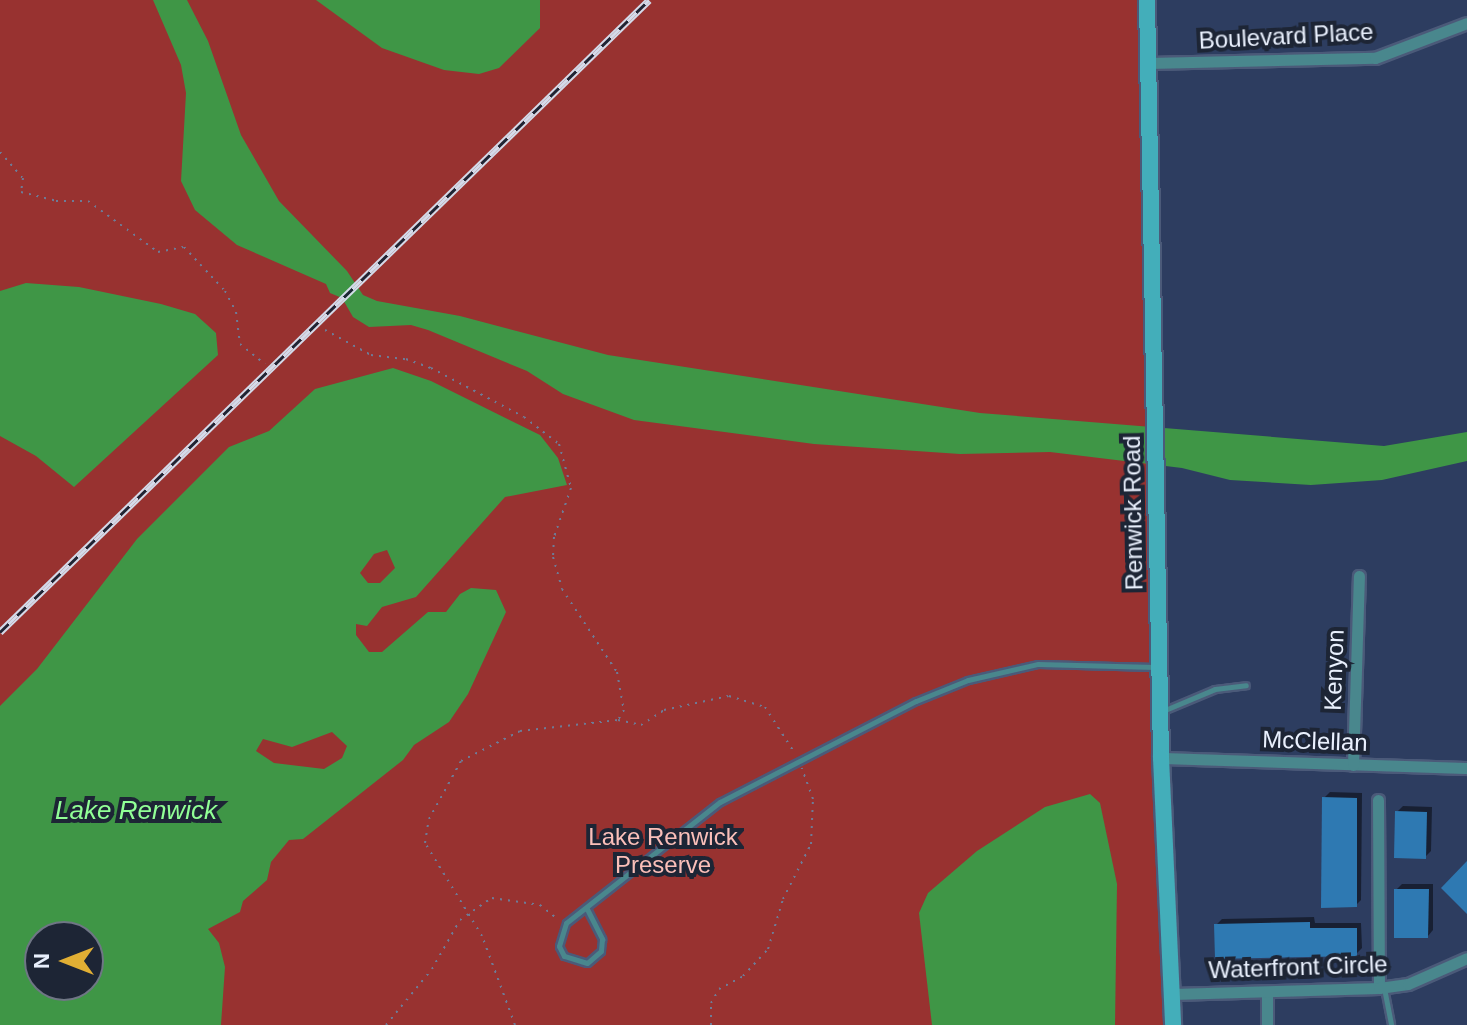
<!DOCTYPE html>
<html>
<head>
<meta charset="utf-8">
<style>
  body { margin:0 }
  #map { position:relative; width:1467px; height:1025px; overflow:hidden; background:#2d3d60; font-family:Helvetica,sans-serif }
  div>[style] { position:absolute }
  .green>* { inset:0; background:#983230 }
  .water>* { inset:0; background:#3f9646 }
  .shadow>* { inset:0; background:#0007 }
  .building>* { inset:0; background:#2e79b2 }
  .path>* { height:2px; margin-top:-1px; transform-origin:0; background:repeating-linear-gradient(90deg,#6e7b96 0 2px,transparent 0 8px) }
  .roads { filter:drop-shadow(2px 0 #4b5a79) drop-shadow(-2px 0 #4b5a79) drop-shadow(0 2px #4b5a79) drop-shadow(0 -2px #4b5a79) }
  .lane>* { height:5px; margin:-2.5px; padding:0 2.5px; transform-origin:2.5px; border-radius:2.5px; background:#49878d }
  .street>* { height:11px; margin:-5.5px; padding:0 5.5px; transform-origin:5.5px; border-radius:5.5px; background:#49878d }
  .secondary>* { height:16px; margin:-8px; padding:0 8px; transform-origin:8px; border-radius:8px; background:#43aeba }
  .rail>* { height:7px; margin-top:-3.5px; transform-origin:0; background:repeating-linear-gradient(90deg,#1d2535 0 12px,#d3dbea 0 24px); box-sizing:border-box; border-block:2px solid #d3dbea }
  span { translate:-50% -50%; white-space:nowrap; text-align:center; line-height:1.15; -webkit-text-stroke:8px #1d2535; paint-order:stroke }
  .street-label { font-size:24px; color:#e9f0fd }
  .park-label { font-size:24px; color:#fabfb9 }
  .water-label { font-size:26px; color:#91ff96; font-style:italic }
  .north { position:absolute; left:24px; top:921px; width:80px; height:80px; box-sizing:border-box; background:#1d2535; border:2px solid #6f7685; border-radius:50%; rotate:270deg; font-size:22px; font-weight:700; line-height:32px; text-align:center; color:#e9f0fd }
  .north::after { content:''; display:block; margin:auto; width:28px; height:36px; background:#e1af34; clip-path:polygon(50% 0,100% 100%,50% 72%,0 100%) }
</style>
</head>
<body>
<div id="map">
  <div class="green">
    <i style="clip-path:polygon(evenodd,0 0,1148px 0,1166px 1025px,0 1025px,0 0,40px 937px,88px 937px,88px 985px,40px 985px,40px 937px)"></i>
  </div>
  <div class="water">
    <i style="clip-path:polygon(153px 0,187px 0,208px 41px,241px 135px,279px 201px,347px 271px,363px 295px,377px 301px,460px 316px,608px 355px,980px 413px,1384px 446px,1467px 432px,1467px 461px,1382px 480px,1311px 485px,1230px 480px,1182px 468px,1050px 452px,960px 454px,814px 444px,634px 420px,563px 394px,527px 371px,428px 330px,411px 325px,369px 327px,353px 317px,342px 298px,330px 293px,326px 284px,237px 245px,195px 210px,181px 181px,186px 93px,181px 65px)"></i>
    <i style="clip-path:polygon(316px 0,540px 0,540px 28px,499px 68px,479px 74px,444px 70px,382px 48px)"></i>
    <i style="clip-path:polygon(26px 283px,79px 287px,161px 304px,195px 314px,216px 333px,218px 355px,74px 487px,36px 456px,0 436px,0 291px)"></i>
    <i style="clip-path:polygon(evenodd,393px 368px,431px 381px,540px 435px,558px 458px,567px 485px,505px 497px,416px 597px,382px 607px,367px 626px,356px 624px,356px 635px,369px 652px,382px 652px,428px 612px,446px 612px,460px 594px,471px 588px,496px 590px,506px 612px,468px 694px,449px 722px,414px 745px,403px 760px,303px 839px,289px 840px,271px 862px,267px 880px,243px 901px,240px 912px,208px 929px,219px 943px,225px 967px,221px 1025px,0 1025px,0 706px,37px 669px,137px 539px,229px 447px,269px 431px,315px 389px,393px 368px,387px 550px,395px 568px,380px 583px,368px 583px,360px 573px,374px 554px,387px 550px,393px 368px,332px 732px,347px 746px,342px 758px,324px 769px,274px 763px,256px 751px,263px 739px,292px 747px,332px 732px,393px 368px,40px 937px,88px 937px,88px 985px,40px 985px,40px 937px)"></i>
    <i style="clip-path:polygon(1090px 794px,1100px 803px,1117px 884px,1115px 1025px,932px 1025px,919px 913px,928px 893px,977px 851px,1045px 807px)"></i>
  </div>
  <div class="shadow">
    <i style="clip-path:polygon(1330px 792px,1362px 793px,1361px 900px,1356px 905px,1324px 798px)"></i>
    <i style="clip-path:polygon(1403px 806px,1432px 807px,1431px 851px,1425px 857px,1397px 812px)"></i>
    <i style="clip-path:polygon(1402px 884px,1433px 884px,1433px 930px,1428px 936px,1396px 890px)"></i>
    <i style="clip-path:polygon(1314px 917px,1315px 923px,1361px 923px,1362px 948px,1356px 954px,1216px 925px,1222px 919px)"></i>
  </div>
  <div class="building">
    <i style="clip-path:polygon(1322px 797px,1357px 798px,1357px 907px,1321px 908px)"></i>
    <i style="clip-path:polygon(1395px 811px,1427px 812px,1426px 859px,1394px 858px)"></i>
    <i style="clip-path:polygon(1467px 861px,1467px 914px,1441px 888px)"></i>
    <i style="clip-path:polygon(1394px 889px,1429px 889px,1428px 938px,1394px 938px)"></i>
    <i style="clip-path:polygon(1310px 922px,1310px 928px,1357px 928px,1357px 956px,1215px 959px,1214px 924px)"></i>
  </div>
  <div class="path">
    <i style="left:0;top:152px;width:35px;rotate:49deg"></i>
    <i style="left:23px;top:178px;width:14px;rotate:98deg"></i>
    <i style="left:21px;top:192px;width:36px;rotate:14deg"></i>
    <i style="left:56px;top:201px;width:32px"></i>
    <i style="left:88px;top:201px;width:87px;rotate:36.1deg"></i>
    <i style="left:158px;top:252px;width:26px;rotate:-11deg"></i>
    <i style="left:184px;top:247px;width:60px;rotate:47deg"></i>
    <i style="left:225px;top:291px;width:24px;rotate:62deg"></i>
    <i style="left:236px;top:312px;width:32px;rotate:83deg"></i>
    <i style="left:240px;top:344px;width:32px;rotate:39deg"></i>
    <i style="left:325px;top:330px;width:52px;rotate:28.5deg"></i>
    <i style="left:371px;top:355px;width:35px;rotate:7deg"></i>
    <i style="left:406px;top:359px;width:27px;rotate:20deg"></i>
    <i style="left:431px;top:368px;width:105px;rotate:27.8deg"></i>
    <i style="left:524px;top:417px;width:44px;rotate:37.6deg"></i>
    <i style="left:559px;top:444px;width:46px;rotate:74.7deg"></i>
    <i style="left:571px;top:488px;width:52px;rotate:109.1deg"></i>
    <i style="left:554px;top:537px;width:20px;rotate:93deg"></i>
    <i style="left:553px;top:557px;width:33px;rotate:74deg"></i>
    <i style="left:562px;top:589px;width:100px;rotate:56.5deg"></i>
    <i style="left:617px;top:672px;width:39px;rotate:80deg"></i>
    <i style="left:624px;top:710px;width:12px;rotate:121deg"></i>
    <i style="left:386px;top:1025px;width:72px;rotate:-50.6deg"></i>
    <i style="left:432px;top:969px;width:56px;rotate:-60.3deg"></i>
    <i style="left:460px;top:920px;width:39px;rotate:-35deg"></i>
    <i style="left:492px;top:898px;width:49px;rotate:8.3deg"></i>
    <i style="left:540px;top:905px;width:22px;rotate:39deg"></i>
    <i style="left:515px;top:1025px;width:95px;rotate:-110.3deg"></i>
    <i style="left:482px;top:936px;width:109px;rotate:-121.5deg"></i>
    <i style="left:425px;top:843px;width:24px;rotate:-81deg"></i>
    <i style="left:429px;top:819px;width:66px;rotate:-61.1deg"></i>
    <i style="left:461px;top:761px;width:66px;rotate:-27deg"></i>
    <i style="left:520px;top:731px;width:99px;rotate:-6.4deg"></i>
    <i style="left:618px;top:720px;width:24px;rotate:12deg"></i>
    <i style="left:641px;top:725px;width:27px;rotate:-33deg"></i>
    <i style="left:664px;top:710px;width:66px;rotate:-12.2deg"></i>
    <i style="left:729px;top:696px;width:38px;rotate:17deg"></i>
    <i style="left:765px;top:707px;width:54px;rotate:57.2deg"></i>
    <i style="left:711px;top:1025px;width:22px;rotate:-90deg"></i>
    <i style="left:711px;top:1003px;width:16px;rotate:-60deg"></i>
    <i style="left:719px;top:989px;width:27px;rotate:-28deg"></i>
    <i style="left:743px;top:976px;width:37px;rotate:-47deg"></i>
    <i style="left:768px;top:949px;width:52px;rotate:-73.3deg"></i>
    <i style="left:783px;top:899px;width:62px;rotate:-63deg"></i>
    <i style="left:811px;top:844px;width:45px;rotate:-87.5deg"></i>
    <i style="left:813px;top:799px;width:33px;rotate:-110deg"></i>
  </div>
  <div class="roads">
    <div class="lane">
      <i style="left:1165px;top:710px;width:54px;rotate:-22.8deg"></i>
      <i style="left:1215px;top:689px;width:31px;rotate:-7deg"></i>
      <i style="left:587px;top:909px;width:34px;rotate:63deg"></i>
      <i style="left:602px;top:939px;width:12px;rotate:95deg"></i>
      <i style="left:601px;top:951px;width:18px;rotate:139deg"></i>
      <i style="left:587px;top:963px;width:24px;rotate:-163deg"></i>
      <i style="left:564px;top:956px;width:11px;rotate:-117deg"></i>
      <i style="left:559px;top:946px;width:24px;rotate:-73deg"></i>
      <i style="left:566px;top:923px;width:196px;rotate:-38.2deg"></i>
      <i style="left:720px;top:802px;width:220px;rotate:-27.3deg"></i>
      <i style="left:916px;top:701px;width:56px;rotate:-22deg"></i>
      <i style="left:968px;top:680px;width:72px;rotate:-12.9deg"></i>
      <i style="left:1038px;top:664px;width:117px;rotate:1.5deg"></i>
      <i style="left:1384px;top:988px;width:38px;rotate:79deg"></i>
    </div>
    <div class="street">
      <i style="left:1149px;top:63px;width:226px;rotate:-1.3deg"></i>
      <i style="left:1375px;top:58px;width:98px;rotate:-20.8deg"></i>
      <i style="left:1161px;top:758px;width:306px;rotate:1.9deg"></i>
      <i style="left:1353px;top:765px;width:189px;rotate:-88.2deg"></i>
      <i style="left:1378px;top:800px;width:188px;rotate:89.7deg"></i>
      <i style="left:1267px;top:992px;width:33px;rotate:90deg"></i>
      <i style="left:1173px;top:994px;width:206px;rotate:-1.7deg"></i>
      <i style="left:1379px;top:988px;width:29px;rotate:-8deg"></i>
      <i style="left:1408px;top:984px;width:64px;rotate:-23.8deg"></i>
    </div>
    <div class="secondary">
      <i style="left:1147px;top:0;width:758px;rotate:88.94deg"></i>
      <i style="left:1161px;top:758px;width:267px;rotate:87.4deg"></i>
    </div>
  </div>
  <div class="rail">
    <i style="left:0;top:632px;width:906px;rotate:-44.24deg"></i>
  </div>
  <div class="street-label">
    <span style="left:1286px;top:36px;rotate:-3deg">Boulevard Place</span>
    <span style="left:1133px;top:513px;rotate:-91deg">Renwick Road</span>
    <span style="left:1334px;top:670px;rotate:-88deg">Kenyon</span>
    <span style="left:1315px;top:741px;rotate:2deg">McClellan</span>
    <span style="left:1298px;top:967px;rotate:-2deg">Waterfront Circle</span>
  </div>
  <div class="park-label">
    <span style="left:663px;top:851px">Lake Renwick<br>Preserve</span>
  </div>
  <div class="water-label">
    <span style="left:136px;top:811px">Lake Renwick</span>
  </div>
  <div class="north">N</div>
</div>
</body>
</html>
